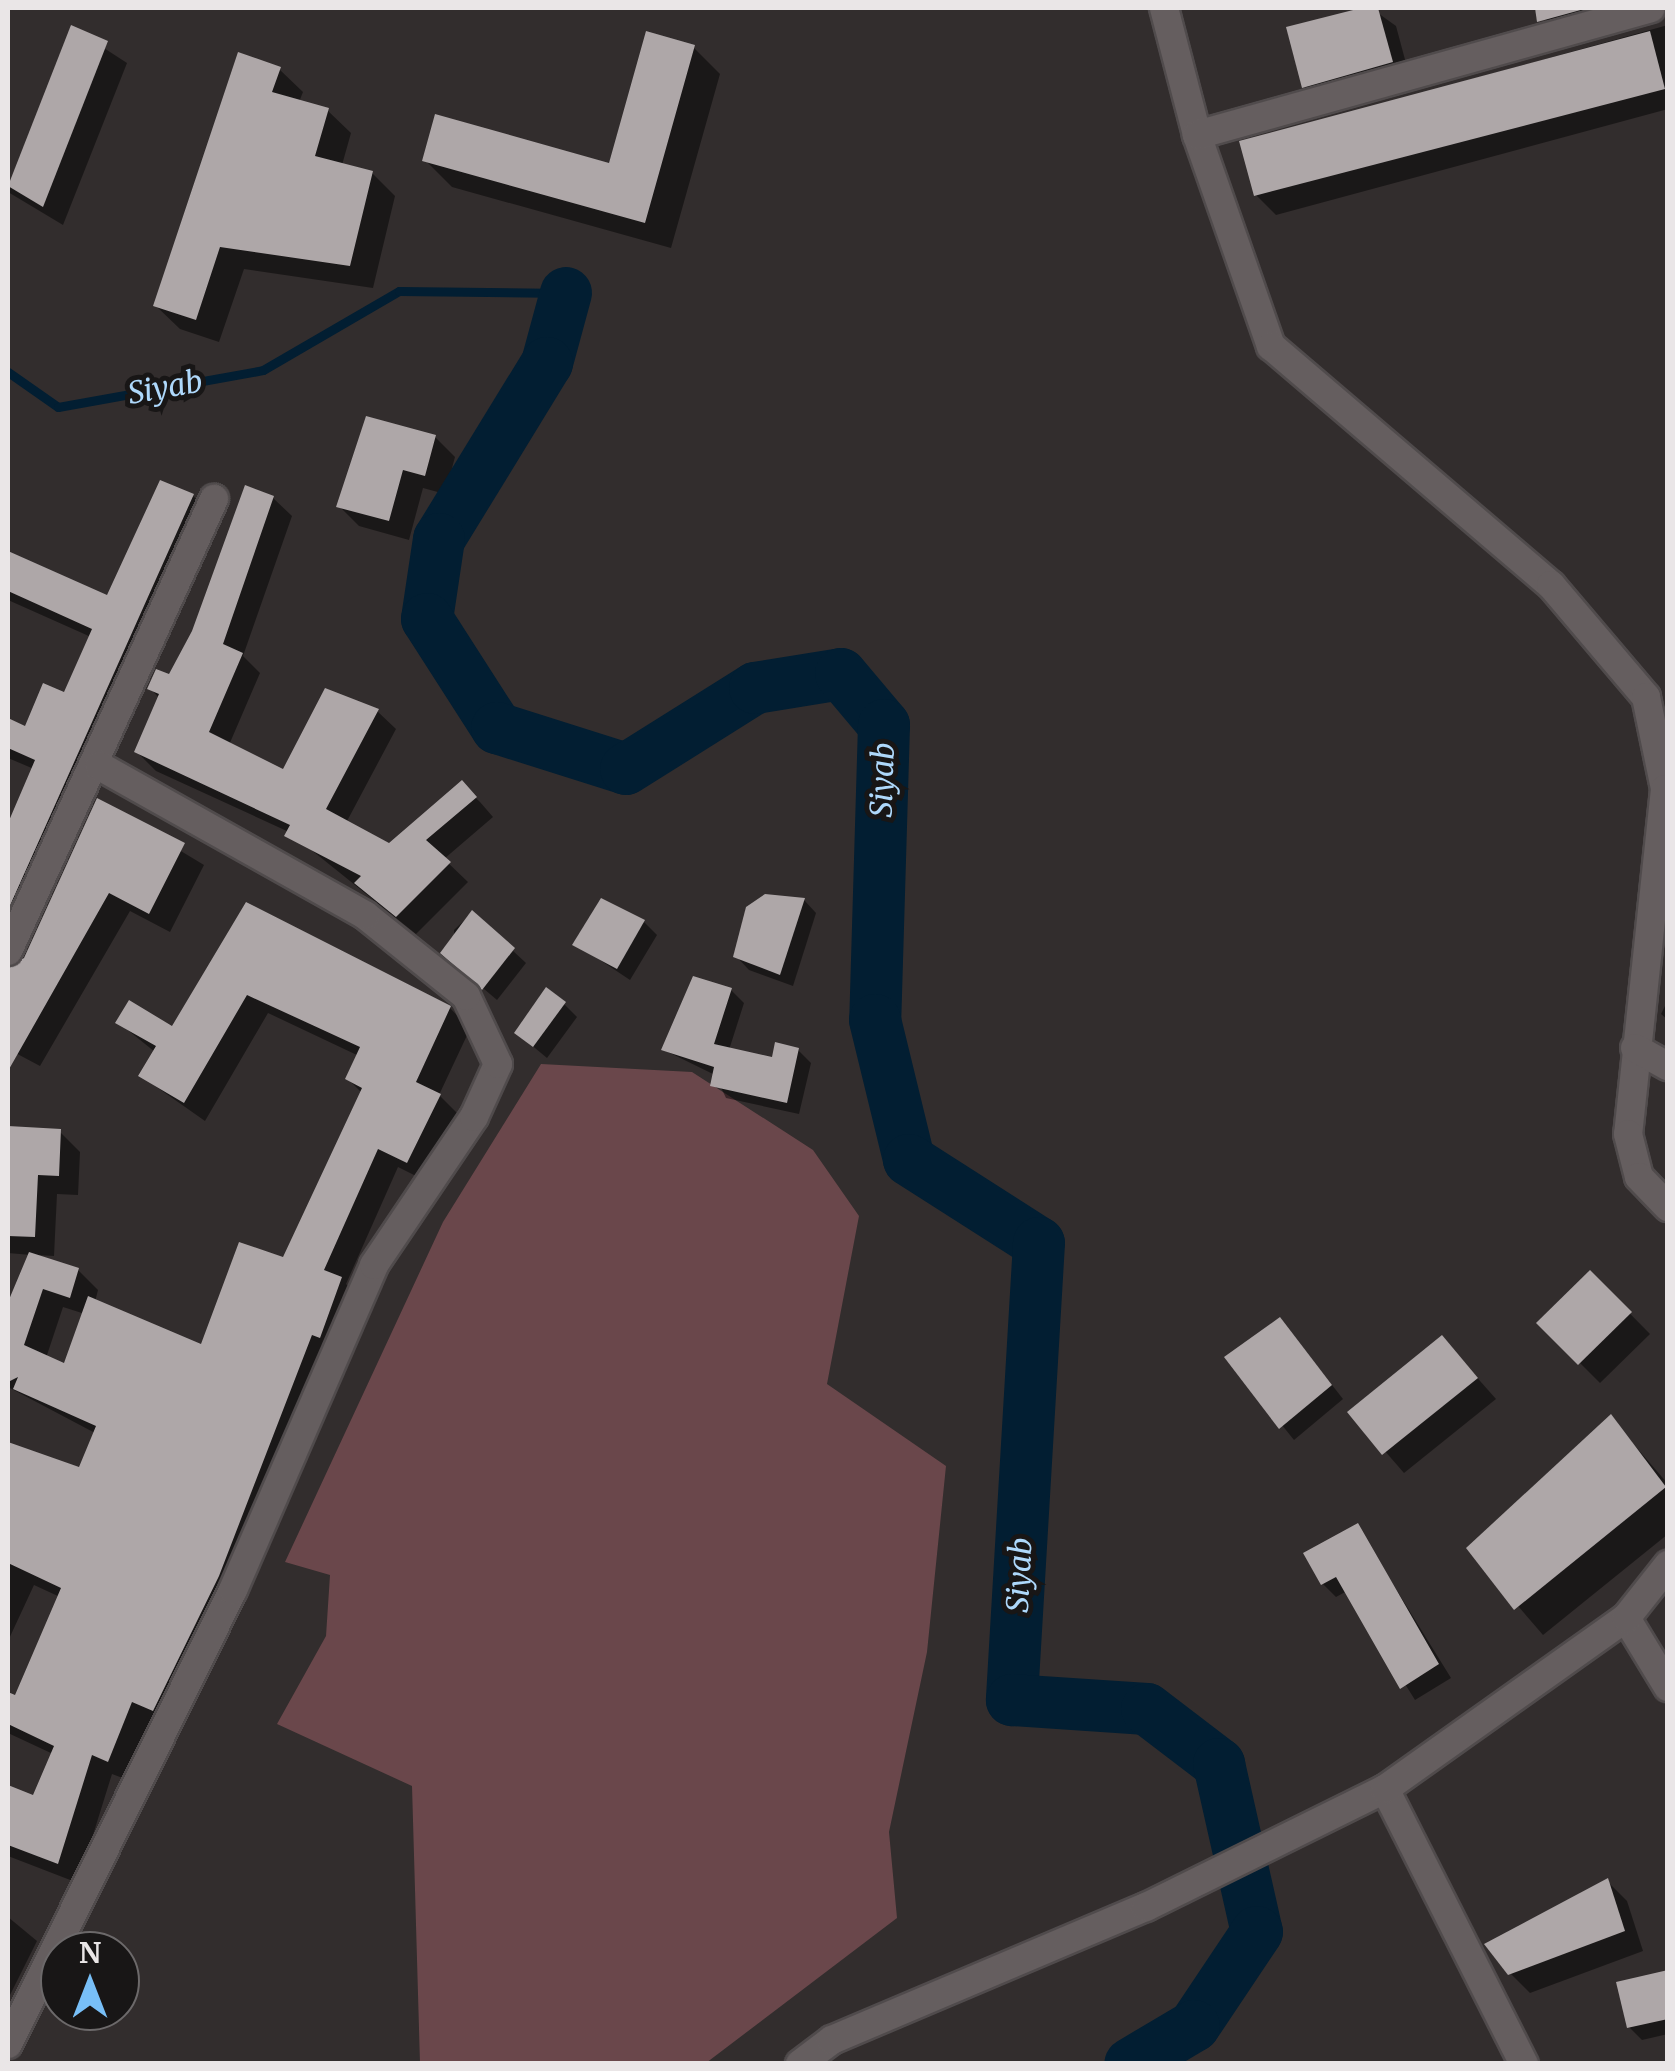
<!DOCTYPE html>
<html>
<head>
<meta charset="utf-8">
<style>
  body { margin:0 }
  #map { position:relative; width:1675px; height:2071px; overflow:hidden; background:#322d2d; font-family:Merriweather,serif }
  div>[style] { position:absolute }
  .green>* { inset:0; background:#6a474b }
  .shadow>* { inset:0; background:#0007 }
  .stream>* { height:9px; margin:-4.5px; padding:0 4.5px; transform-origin:4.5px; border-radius:4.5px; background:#021e32 }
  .river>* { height:52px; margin:-26px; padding:0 26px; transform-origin:26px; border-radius:26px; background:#021e32 }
  .building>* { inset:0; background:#aea7a8 }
  .roads { filter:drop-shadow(2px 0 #504b4c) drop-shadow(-2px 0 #504b4c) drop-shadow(0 2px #504b4c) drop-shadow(0 -2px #504b4c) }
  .minor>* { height:28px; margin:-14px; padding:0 14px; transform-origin:14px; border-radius:14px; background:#655e5f }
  span { translate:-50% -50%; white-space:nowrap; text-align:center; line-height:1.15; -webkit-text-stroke:10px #181616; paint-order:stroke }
  .water-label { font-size:30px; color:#aed8fb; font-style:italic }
  .frame { position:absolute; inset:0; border:10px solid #eae6e7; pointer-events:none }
  .north { position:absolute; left:40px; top:1931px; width:100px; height:100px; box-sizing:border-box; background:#181616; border:2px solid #6c696a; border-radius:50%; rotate:0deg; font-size:28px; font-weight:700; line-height:40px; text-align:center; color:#eae6e7 }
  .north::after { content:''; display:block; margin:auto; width:35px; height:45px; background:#78bff7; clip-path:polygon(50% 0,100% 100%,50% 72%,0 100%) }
</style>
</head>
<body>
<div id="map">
  <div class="green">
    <i style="clip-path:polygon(541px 1064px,692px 1072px,813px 1150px,859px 1216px,827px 1384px,946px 1466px,927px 1652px,889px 1832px,897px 1918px,706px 2063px,420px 2063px,412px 1786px,277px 1724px,326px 1636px,330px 1575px,285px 1562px,443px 1222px)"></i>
  </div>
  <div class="shadow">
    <i style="clip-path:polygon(1371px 8px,1396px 26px,1411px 82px,1324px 106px,1304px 86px,1289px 29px)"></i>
    <i style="clip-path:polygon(1537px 8px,1603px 8px,1560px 40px)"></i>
    <i style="clip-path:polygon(1668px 25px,1668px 109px,1276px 215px,1256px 195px,1242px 143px)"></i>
    <i style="clip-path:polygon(73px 28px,127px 63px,63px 225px,8px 192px)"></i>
    <i style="clip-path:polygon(693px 47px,720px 74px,671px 248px,452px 187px,425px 160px,611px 166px)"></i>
    <i style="clip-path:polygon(279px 69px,303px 92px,299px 102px,327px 110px,351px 133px,342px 165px,372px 173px,395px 196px,373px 288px,244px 269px,219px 342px,180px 329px,156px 306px)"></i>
    <i style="clip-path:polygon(435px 437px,455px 457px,445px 494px,423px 488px,409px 540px,359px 526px,339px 506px)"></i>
    <i style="clip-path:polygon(193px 496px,213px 515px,8px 969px,26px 960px,98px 801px,204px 865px,170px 932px,130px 911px,40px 1066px,8px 1049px,8px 829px,34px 769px,8px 758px,8px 721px,26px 729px,65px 695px,91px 637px,8px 600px,8px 554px,108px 598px)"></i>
    <i style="clip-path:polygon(273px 498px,292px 516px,243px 656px,260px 673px,229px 745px,284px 772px,377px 711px,396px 729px,346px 823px,389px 846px,461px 784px,480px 802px,493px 817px,444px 859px,468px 882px,416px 934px,289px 832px,156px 771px,137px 752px,160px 699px,150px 688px,171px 677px)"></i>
    <i style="clip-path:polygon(804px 900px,816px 913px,793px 986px,749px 970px,736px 956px)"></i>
    <i style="clip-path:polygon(evenodd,247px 905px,450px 1008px,470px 1029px,439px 1095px,460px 1116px,428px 1182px,398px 1167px,346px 1284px,361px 1299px,173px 1729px,152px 1720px,128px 1780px,112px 1774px,78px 1883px,8px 1856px,8px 1788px,34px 1798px,53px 1754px,8px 1733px,8px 1694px,16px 1698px,60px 1597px,34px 1585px,8px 1641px,8px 1445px,80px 1470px,95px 1433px,8px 1387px,8px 1308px,31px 1255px,8px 1253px,8px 1129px,60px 1132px,80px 1152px,78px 1195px,57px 1194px,54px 1256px,37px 1255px,78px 1270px,98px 1290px,95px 1302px,203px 1347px,284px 1260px,362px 1093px,348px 1079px,359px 1056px,268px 1013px,205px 1121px,141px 1076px,155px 1052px,119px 1023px,173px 1029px,247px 905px,63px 1307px,85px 1314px,66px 1366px,46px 1358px,63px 1307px)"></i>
    <i style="clip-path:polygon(472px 913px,526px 963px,497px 1000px,457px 966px,454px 930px)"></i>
    <i style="clip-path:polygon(644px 922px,657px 935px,630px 980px,576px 944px)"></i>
    <i style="clip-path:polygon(731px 990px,744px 1003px,729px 1050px,774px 1060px,798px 1050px,811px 1063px,799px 1114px,726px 1098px,715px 1075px,664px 1050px)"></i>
    <i style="clip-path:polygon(1668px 1000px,1668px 1020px,1661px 1014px)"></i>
    <i style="clip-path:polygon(564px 1004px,577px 1017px,547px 1058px,517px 1033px)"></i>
    <i style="clip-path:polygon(1590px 1273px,1650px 1334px,1600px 1383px,1540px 1323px)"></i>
    <i style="clip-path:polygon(1292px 1334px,1343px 1399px,1294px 1440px,1227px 1357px)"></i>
    <i style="clip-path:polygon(1442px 1338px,1496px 1399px,1404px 1473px,1351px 1412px)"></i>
    <i style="clip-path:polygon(1611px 1418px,1668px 1484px,1668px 1534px,1543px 1635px,1469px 1549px)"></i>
    <i style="clip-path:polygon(1357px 1526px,1451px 1678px,1415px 1700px,1347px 1591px,1336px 1597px,1323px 1584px)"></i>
    <i style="clip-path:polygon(1608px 1882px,1627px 1901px,1643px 1951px,1530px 1993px,1510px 1973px)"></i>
    <i style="clip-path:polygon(8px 1917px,37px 1941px,8px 1999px)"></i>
    <i style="clip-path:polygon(1668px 1973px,1668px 2034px,1642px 2040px,1629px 2027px)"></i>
  </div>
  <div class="stream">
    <i style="left:8px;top:372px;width:61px;rotate:35deg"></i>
    <i style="left:58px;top:407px;width:208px;rotate:-10.2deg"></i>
    <i style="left:263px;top:370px;width:157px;rotate:-30.2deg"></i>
    <i style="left:399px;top:291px;width:167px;rotate:0.7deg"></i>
  </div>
  <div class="river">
    <i style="left:566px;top:293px;width:73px;rotate:105.2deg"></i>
    <i style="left:547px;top:363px;width:206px;rotate:121.5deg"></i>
    <i style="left:439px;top:539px;width:81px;rotate:98.5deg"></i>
    <i style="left:427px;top:619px;width:130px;rotate:57.3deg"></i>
    <i style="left:497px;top:728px;width:135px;rotate:17.6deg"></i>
    <i style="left:626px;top:769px;width:152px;rotate:-32.1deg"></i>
    <i style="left:755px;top:688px;width:87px;rotate:-9.2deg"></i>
    <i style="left:841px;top:674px;width:67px;rotate:49.9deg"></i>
    <i style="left:884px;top:725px;width:295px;rotate:91.7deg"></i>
    <i style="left:875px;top:1020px;width:144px;rotate:76.3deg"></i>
    <i style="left:909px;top:1160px;width:154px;rotate:32.6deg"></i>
    <i style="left:1039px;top:1243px;width:458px;rotate:93.4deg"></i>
    <i style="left:1012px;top:1700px;width:135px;rotate:3.8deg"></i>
    <i style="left:1147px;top:1709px;width:91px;rotate:37.4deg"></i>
    <i style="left:1219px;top:1764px;width:172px;rotate:77.3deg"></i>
    <i style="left:1257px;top:1932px;width:113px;rotate:123.8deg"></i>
    <i style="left:1194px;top:2026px;width:74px;rotate:149.3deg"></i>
  </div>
  <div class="building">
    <i style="clip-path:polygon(1361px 8px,1378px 8px,1393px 62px,1302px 88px,1286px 27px)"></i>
    <i style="clip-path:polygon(1535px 8px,1588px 8px,1537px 22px)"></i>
    <i style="clip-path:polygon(71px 25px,108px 41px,43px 207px,8px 186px)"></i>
    <i style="clip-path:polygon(646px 31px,695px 45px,645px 223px,422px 161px,435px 114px,609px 163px)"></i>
    <i style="clip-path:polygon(1650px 31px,1665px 89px,1254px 196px,1239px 141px)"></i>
    <i style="clip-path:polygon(238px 52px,281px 67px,272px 92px,329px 108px,315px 156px,373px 171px,350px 266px,220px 247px,196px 320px,153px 306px)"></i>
    <i style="clip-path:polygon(366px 416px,436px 435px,425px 476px,403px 470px,389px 521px,336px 507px)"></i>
    <i style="clip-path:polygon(160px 480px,194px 494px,8px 910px,8px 823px,35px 760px,8px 748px,8px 718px,25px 726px,43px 683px,64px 692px,92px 629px,8px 591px,8px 551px,107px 595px)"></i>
    <i style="clip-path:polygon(245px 485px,274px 496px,223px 644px,243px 653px,209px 732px,283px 769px,325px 688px,379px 709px,326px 809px,389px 843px,462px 780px,477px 797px,426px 840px,451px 862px,396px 917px,354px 883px,361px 876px,284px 836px,290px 825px,134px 752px,159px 694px,147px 689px,156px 669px,169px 674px,192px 631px)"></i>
    <i style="clip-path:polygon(97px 798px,185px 843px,149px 914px,109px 893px,8px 1071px,8px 968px,24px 958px)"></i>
    <i style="clip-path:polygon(765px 894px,805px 898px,780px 975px,733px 957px,746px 907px)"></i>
    <i style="clip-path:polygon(601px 898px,645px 920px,617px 969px,572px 945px)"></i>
    <i style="clip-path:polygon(246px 902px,451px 1006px,416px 1082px,441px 1094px,407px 1163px,378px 1149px,324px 1270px,342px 1277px,320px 1338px,312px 1335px,219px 1576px,153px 1711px,132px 1702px,108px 1762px,92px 1755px,58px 1864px,8px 1845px,8px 1785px,33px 1795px,54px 1746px,8px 1724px,8px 1692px,15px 1695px,61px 1588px,8px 1563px,8px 1442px,79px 1467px,96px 1426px,13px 1389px,18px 1377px,8px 1382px,8px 1302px,29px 1252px,79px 1268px,70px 1298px,43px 1289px,24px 1345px,64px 1363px,88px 1296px,201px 1344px,239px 1242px,283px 1257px,362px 1088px,345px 1079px,360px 1047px,247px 995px,184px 1103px,138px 1076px,156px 1046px,115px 1023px,129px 1000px,172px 1026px)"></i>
    <i style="clip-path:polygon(472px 910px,515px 948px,482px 990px,440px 953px)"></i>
    <i style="clip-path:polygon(693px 976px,732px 988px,714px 1044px,772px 1057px,775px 1042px,799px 1048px,787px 1103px,710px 1086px,714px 1067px,661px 1050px)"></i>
    <i style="clip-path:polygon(546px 987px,566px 1002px,533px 1047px,514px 1033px)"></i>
    <i style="clip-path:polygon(8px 1126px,61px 1129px,59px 1176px,38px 1175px,35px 1237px,8px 1236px)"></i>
    <i style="clip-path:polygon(1590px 1270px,1632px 1312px,1578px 1365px,1536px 1323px)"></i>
    <i style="clip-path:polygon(1280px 1317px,1332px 1385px,1279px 1429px,1224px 1357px)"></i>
    <i style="clip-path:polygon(1442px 1335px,1478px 1378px,1382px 1455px,1347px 1412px)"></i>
    <i style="clip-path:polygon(1611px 1414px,1666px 1487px,1514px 1610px,1466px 1548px)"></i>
    <i style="clip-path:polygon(1358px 1523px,1439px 1664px,1400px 1689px,1336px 1577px,1321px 1585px,1303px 1553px)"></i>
    <i style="clip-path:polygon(1608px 1878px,1625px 1931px,1508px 1975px,1484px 1944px)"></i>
    <i style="clip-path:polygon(1668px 1970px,1668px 2019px,1627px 2028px,1616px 1982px)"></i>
  </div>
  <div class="roads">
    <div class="minor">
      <i style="left:1164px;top:8px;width:131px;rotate:75.4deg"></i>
      <i style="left:1197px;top:135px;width:224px;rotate:70.7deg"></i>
      <i style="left:1271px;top:346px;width:368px;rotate:40.5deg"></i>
      <i style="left:1551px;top:585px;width:147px;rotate:49.7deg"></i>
      <i style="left:1646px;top:697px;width:94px;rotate:78.3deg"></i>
      <i style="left:1665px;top:789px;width:347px;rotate:96.1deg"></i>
      <i style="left:1628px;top:1134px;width:44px;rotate:75.7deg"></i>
      <i style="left:1639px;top:1177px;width:42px;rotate:46deg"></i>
      <i style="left:1197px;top:135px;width:471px;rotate:-15.6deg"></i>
      <i style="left:8px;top:951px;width:497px;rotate:-65.5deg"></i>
      <i style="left:1635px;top:1048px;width:38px;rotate:29deg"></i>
      <i style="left:1626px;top:1618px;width:81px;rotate:58.7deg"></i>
      <i style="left:1385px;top:1789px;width:308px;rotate:63.2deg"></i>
      <i style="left:8px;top:2044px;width:507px;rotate:-63.64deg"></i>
      <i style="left:233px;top:1590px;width:354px;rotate:-66.5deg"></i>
      <i style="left:374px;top:1265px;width:179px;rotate:-56deg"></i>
      <i style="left:474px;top:1117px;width:58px;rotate:-65.6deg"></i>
      <i style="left:498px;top:1064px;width:75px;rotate:-115.2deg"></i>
      <i style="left:466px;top:996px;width:129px;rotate:-141.3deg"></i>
      <i style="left:365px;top:915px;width:305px;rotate:-150.7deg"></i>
      <i style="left:800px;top:2064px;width:40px;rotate:-37deg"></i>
      <i style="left:832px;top:2040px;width:341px;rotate:-23deg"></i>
      <i style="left:1146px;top:1907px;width:267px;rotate:-26.3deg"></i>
      <i style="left:1385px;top:1789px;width:296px;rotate:-35.4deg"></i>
      <i style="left:1626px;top:1618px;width:68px;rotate:-51.6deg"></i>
    </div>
  </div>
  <div class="water-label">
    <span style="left:165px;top:387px;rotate:-10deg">Siyab</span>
    <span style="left:882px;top:780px;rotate:-88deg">Siyab</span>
    <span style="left:1019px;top:1575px;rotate:-87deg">Siyab</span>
  </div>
  <div class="frame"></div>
  <div class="north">N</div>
</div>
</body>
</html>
